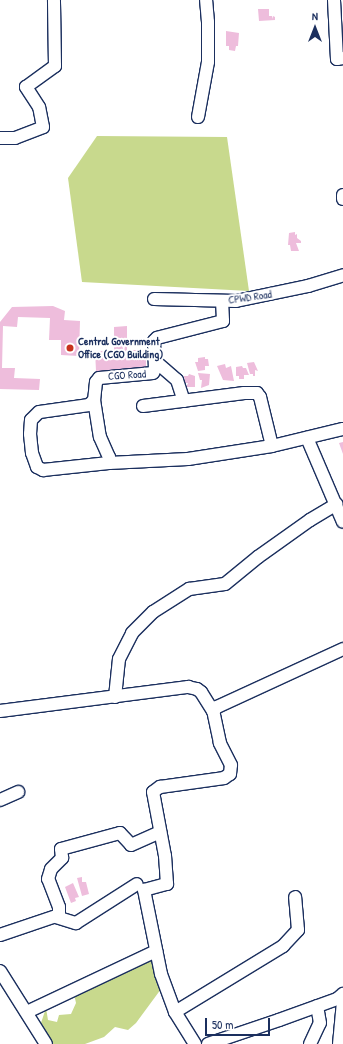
<!DOCTYPE html>
<html>
<head>
<meta charset="utf-8">
<style>
  body { margin:0 }
  #map { position:relative; width:343px; height:1044px; overflow:hidden; background:#fff; font-family:"Patrick Hand",sans-serif }
  div>[style] { position:absolute }
  .green>* { inset:0; background:#c8d98d }
  .building>* { inset:0; background:#eebddc }
  .roads { filter:drop-shadow(1px 0 #1b2f5e) drop-shadow(-1px 0 #1b2f5e) drop-shadow(0 1px #1b2f5e) drop-shadow(0 -1px #1b2f5e) }
  .minor>* { height:12px; margin:-6px; padding:0 6px; transform-origin:6px; border-radius:6px; background:#fff }
  .dots>* { width:11px; height:11px; translate:-50% -50%; box-sizing:border-box; border:2px solid #fff; border-radius:50% }
  span { translate:-50% -50%; white-space:nowrap; text-align:center; line-height:1.15; -webkit-text-stroke:4px #fff; paint-order:stroke }
  .street-label { font-size:11px; color:#1b2f5e }
  .poi-label { font-size:11px; color:#1b2f5e; font-weight:700 }
  .left { translate:0 -50%; text-align:left }
  .north { position:absolute; left:295px; top:8px; width:40px; height:40px; -webkit-text-stroke:3px #fff; paint-order:stroke; rotate:0deg; font-size:11px; font-weight:700; line-height:16px; text-align:center; color:#1b2f5e }
  .north::after { content:''; display:block; margin:auto; width:14px; height:18px; background:#1b2f5e; clip-path:polygon(50% 0,100% 100%,50% 72%,0 100%) }
  .scale { position:absolute; left:205px; top:1018px; width:65px; height:18px; box-sizing:border-box; border:2px solid #1b2f5e; border-top:0; padding-left:5px; font-size:12px; line-height:14px; white-space:nowrap; color:#1b2f5e; -webkit-text-stroke:3px #fff; paint-order:stroke }
</style>
</head>
<body>
<div id="map">
  <div class="green">
    <i style="clip-path:polygon(97px 136px,227px 137px,249px 291px,82px 282px,68px 178px)"></i>
    <i style="clip-path:polygon(151px 945px,164px 985px,136px 1023px,128px 1030px,115px 1027px,104px 1037px,85px 1044px,50px 1044px,44px 1036px,41px 1023px,46px 1008px,48px 1020px,57px 1022px,59px 1015px,71px 1014px,76px 1003px,74px 994px,148px 951px)"></i>
  </div>
  <div class="building">
    <i style="clip-path:polygon(258px 9px,269px 9px,269px 16px,272px 16px,272px 19px,273px 16px,275px 17px,275px 20px,259px 21px)"></i>
    <i style="clip-path:polygon(226px 31px,239px 33px,238px 46px,236px 46px,235px 51px,229px 50px,229px 46px,226px 46px)"></i>
    <i style="clip-path:polygon(295px 232px,295px 235px,297px 234px,297px 238px,301px 241px,301px 243px,296px 243px,299px 251px,291px 251px,290px 245px,288px 245px,289px 233px)"></i>
    <i style="clip-path:polygon(53px 306px,65px 311px,64px 320px,80px 321px,79px 356px,61px 355px,61px 340px,49px 340px,50px 318px,18px 317px,17px 327px,3px 326px,2px 368px,15px 368px,14px 378px,40px 379px,39px 390px,0 389px,0 322px,12px 307px)"></i>
    <i style="clip-path:polygon(127px 326px,127px 350px,146px 350px,146px 370px,96px 371px,95px 351px,114px 351px,114px 327px)"></i>
    <i style="clip-path:polygon(205px 357px,205px 359px,208px 359px,209px 366px,205px 366px,205px 370px,198px 371px,195px 362px,198px 362px,198px 358px)"></i>
    <i style="clip-path:polygon(254px 362px,258px 371px,255px 370px,255px 376px,253px 376px,253px 374px,250px 374px,247px 363px)"></i>
    <i style="clip-path:polygon(225px 364px,226px 368px,231px 366px,234px 381px,223px 380px,217px 366px)"></i>
    <i style="clip-path:polygon(242px 366px,243px 368px,246px 368px,249px 375px,244px 375px,244px 379px,239px 379px,239px 376px,236px 376px,236px 367px)"></i>
    <i style="clip-path:polygon(198px 373px,210px 374px,209px 385px,201px 388px,202px 380px,200px 380px)"></i>
    <i style="clip-path:polygon(189px 374px,195px 376px,195px 387px,186px 387px,188px 383px,185px 383px,184px 376px,188px 376px)"></i>
    <i style="clip-path:polygon(343px 442px,343px 454px,339px 443px)"></i>
    <i style="clip-path:polygon(82px 877px,82px 882px,86px 882px,89px 894px,82px 896px,77px 878px)"></i>
    <i style="clip-path:polygon(73px 883px,79px 897px,75px 898px,76px 901px,71px 903px,65px 887px)"></i>
  </div>
  <div class="roads">
    <div class="minor">
      <i style="left:334px;top:0;width:59px;rotate:87.1deg"></i>
      <i style="left:337px;top:59px;width:6px;rotate:-9deg"></i>
      <i style="left:198px;top:117px;width:56px;rotate:-79.7deg"></i>
      <i style="left:208px;top:62px;width:40px;rotate:-90deg"></i>
      <i style="left:208px;top:22px;width:22px;rotate:-95deg"></i>
      <i style="left:0;top:138px;width:15px"></i>
      <i style="left:15px;top:138px;width:30px;rotate:-21deg"></i>
      <i style="left:43px;top:127px;width:20px;rotate:-101deg"></i>
      <i style="left:39px;top:107px;width:24px;rotate:-123deg"></i>
      <i style="left:26px;top:87px;width:36px;rotate:-36deg"></i>
      <i style="left:55px;top:66px;width:66px;rotate:-90.9deg"></i>
      <i style="left:343px;top:195px;width:4px;rotate:90deg"></i>
      <i style="left:154px;top:299px;width:82px;rotate:1.4deg"></i>
      <i style="left:236px;top:301px;width:74px;rotate:-11.8deg"></i>
      <i style="left:308px;top:286px;width:37px;rotate:-17deg"></i>
      <i style="left:222px;top:301px;width:20px;rotate:87deg"></i>
      <i style="left:223px;top:321px;width:68px;rotate:165.6deg"></i>
      <i style="left:157px;top:338px;width:4px;rotate:135deg"></i>
      <i style="left:154px;top:341px;width:28px;rotate:88deg"></i>
      <i style="left:155px;top:369px;width:4px;rotate:117deg"></i>
      <i style="left:153px;top:373px;width:54px;rotate:174.7deg"></i>
      <i style="left:99px;top:378px;width:5px;rotate:127deg"></i>
      <i style="left:96px;top:382px;width:18px;rotate:96deg"></i>
      <i style="left:94px;top:400px;width:7px;rotate:135deg"></i>
      <i style="left:89px;top:405px;width:50px;rotate:172deg"></i>
      <i style="left:39px;top:412px;width:11px;rotate:135deg"></i>
      <i style="left:31px;top:420px;width:14px;rotate:94deg"></i>
      <i style="left:30px;top:434px;width:19px;rotate:84deg"></i>
      <i style="left:32px;top:453px;width:15px;rotate:70deg"></i>
      <i style="left:37px;top:467px;width:7px;rotate:27deg"></i>
      <i style="left:43px;top:470px;width:66px;rotate:-6.1deg"></i>
      <i style="left:109px;top:463px;width:79px;rotate:-2.9deg"></i>
      <i style="left:188px;top:459px;width:85px;rotate:-8.8deg"></i>
      <i style="left:272px;top:446px;width:73px;rotate:-13.5deg"></i>
      <i style="left:155px;top:361px;width:29px;rotate:41deg"></i>
      <i style="left:177px;top:380px;width:22px;rotate:72deg"></i>
      <i style="left:94px;top:400px;width:37px;rotate:81deg"></i>
      <i style="left:100px;top:437px;width:22px;rotate:66deg"></i>
      <i style="left:109px;top:457px;width:6px;rotate:90deg"></i>
      <i style="left:143px;top:406px;width:102px;rotate:-7.3deg"></i>
      <i style="left:244px;top:393px;width:13px"></i>
      <i style="left:257px;top:393px;width:5px;rotate:53deg"></i>
      <i style="left:260px;top:397px;width:50px;rotate:76.2deg"></i>
      <i style="left:307px;top:438px;width:91px;rotate:66.8deg"></i>
      <i style="left:115px;top:697px;width:38px;rotate:-84deg"></i>
      <i style="left:119px;top:659px;width:29px;rotate:-63deg"></i>
      <i style="left:132px;top:633px;width:30px;rotate:-45deg"></i>
      <i style="left:153px;top:612px;width:43px;rotate:-32.6deg"></i>
      <i style="left:189px;top:589px;width:36px;rotate:-8deg"></i>
      <i style="left:225px;top:584px;width:43px;rotate:-39.3deg"></i>
      <i style="left:258px;top:557px;width:64px;rotate:-35.4deg"></i>
      <i style="left:310px;top:520px;width:31px;rotate:-31deg"></i>
      <i style="left:0;top:711px;width:190px;rotate:-7.3deg"></i>
      <i style="left:188px;top:687px;width:9px;rotate:13deg"></i>
      <i style="left:197px;top:689px;width:5px;rotate:37deg"></i>
      <i style="left:201px;top:692px;width:22px;rotate:58deg"></i>
      <i style="left:0;top:800px;width:20px;rotate:-24deg"></i>
      <i style="left:56px;top:917px;width:21px;rotate:17deg"></i>
      <i style="left:76px;top:923px;width:72px;rotate:-32.6deg"></i>
      <i style="left:0;top:935px;width:62px;rotate:-18.7deg"></i>
      <i style="left:59px;top:915px;width:8px;rotate:-90deg"></i>
      <i style="left:59px;top:907px;width:30px;rotate:-111deg"></i>
      <i style="left:48px;top:879px;width:10px;rotate:-73deg"></i>
      <i style="left:51px;top:869px;width:16px;rotate:-45deg"></i>
      <i style="left:62px;top:858px;width:9px;rotate:-96deg"></i>
      <i style="left:61px;top:849px;width:61px;rotate:-15.2deg"></i>
      <i style="left:120px;top:833px;width:16px;rotate:47deg"></i>
      <i style="left:131px;top:845px;width:32px;rotate:-24deg"></i>
      <i style="left:0;top:971px;width:86px;rotate:57.8deg"></i>
      <i style="left:27px;top:1012px;width:143px;rotate:-25.3deg"></i>
      <i style="left:175px;top:1012px;width:127px;rotate:-31.4deg"></i>
      <i style="left:283px;top:946px;width:22px;rotate:-47deg"></i>
      <i style="left:298px;top:930px;width:33px;rotate:-95deg"></i>
      <i style="left:195px;top:1044px;width:38px;rotate:-122deg"></i>
      <i style="left:175px;top:1012px;width:40px;rotate:-110.2deg"></i>
      <i style="left:161px;top:974px;width:86px;rotate:-101.4deg"></i>
      <i style="left:144px;top:890px;width:24px;rotate:-15deg"></i>
      <i style="left:167px;top:884px;width:28px;rotate:-94deg"></i>
      <i style="left:165px;top:856px;width:65px;rotate:-100.6deg"></i>
      <i style="left:153px;top:792px;width:9px;rotate:-36deg"></i>
      <i style="left:160px;top:787px;width:65px;rotate:-8deg"></i>
      <i style="left:224px;top:778px;width:7px;rotate:-34deg"></i>
      <i style="left:230px;top:774px;width:9px;rotate:-84deg"></i>
      <i style="left:231px;top:765px;width:25px;rotate:-117deg"></i>
      <i style="left:220px;top:743px;width:33px;rotate:-102deg"></i>
      <i style="left:213px;top:711px;width:6px;rotate:-45deg"></i>
      <i style="left:217px;top:707px;width:139px;rotate:-24.7deg"></i>
      <i style="left:208px;top:1044px;width:75px;rotate:-18.7deg"></i>
      <i style="left:279px;top:1020px;width:62px;rotate:-19.9deg"></i>
      <i style="left:337px;top:999px;width:8px;rotate:-40deg"></i>
      <i style="left:310px;top:1044px;width:23px;rotate:-65deg"></i>
      <i style="left:320px;top:1023px;width:17px;rotate:-100deg"></i>
      <i style="left:339px;top:1044px;width:42px;rotate:-84.6deg"></i>
    </div>
  </div>
  <div class="dots">
    <i style="left:70px;top:348px;background:#c8321e"></i>
  </div>
  <div class="street-label">
    <span style="left:250px;top:297px;rotate:-8deg">CPWD Road</span>
    <span style="left:127px;top:375px;rotate:-4deg">CGO Road</span>
  </div>
  <div class="poi-label">
    <span class="left" style="left:78px;top:348px">Central Government<br>Office (CGO Building)</span>
  </div>
  <div class="north">N</div>
  <div class="scale">50 m</div>
</div>
</body>
</html>
